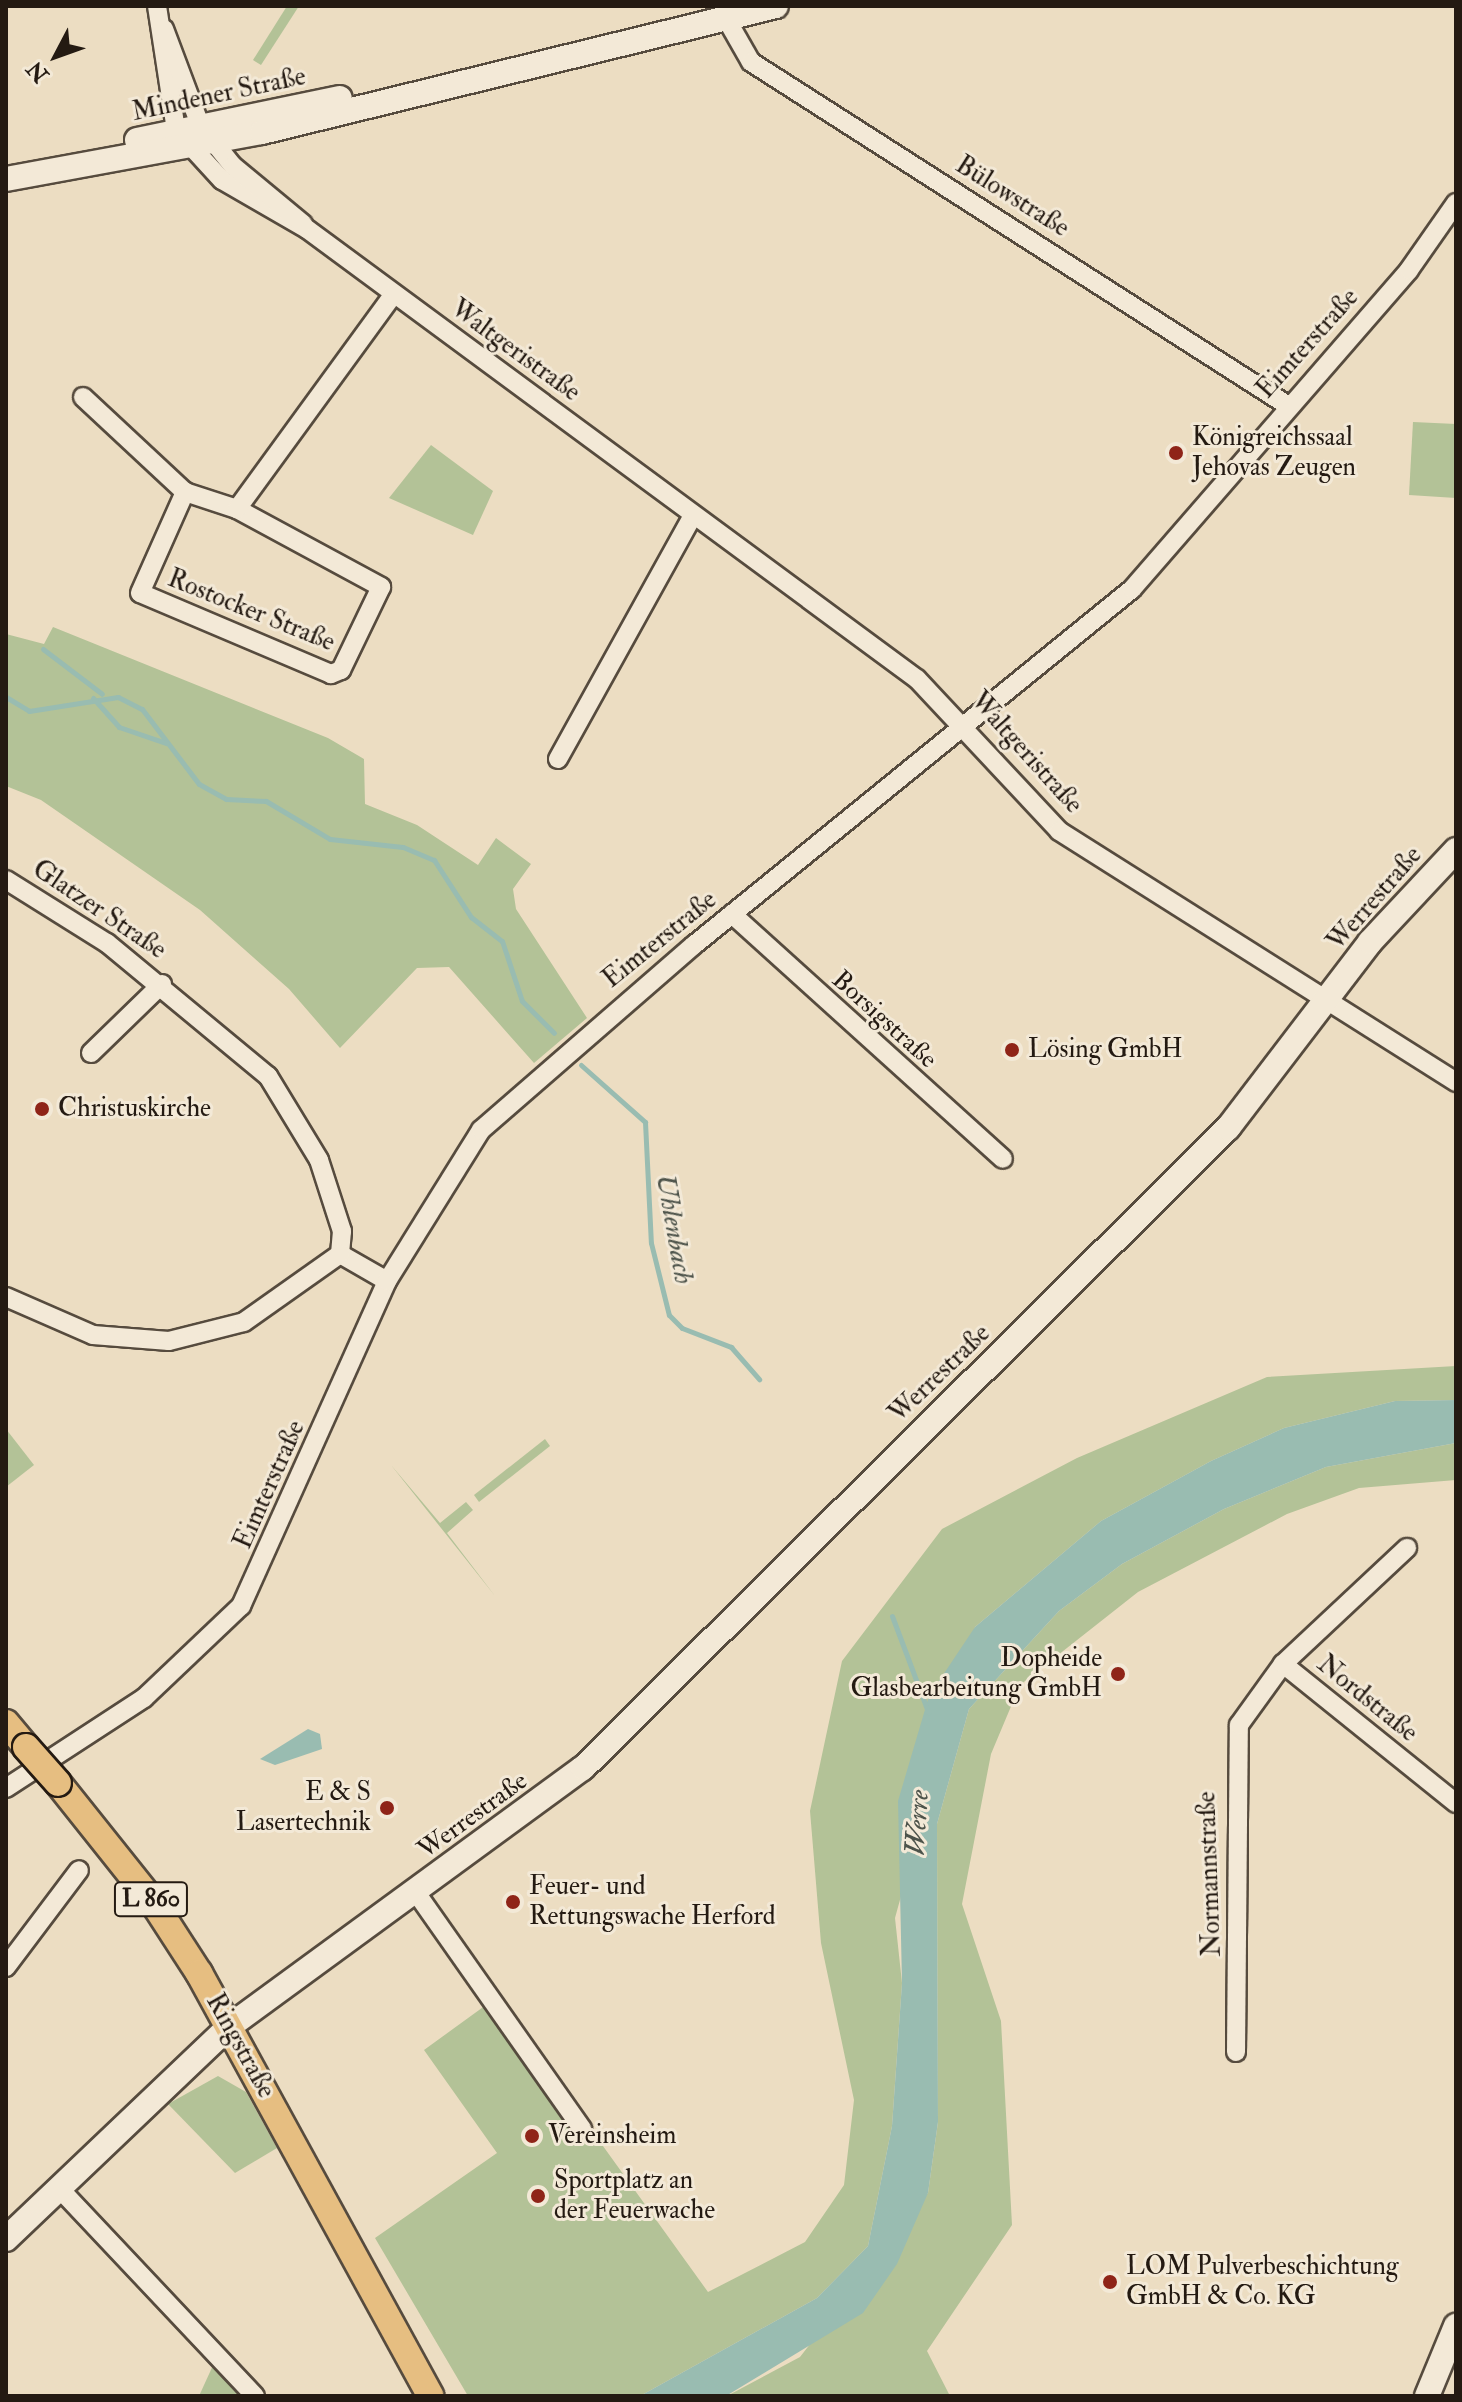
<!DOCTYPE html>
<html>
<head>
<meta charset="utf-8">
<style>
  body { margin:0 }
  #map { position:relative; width:1462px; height:2402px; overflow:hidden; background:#ecddc2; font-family:"IM FELL Double Pica",serif }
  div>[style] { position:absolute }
  .green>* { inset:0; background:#b3c297 }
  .water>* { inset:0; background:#99bcb1 }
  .stream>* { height:5px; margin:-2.5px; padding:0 2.5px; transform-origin:2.5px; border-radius:2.5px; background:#99bcb1 }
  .roads { filter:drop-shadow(2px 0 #564b3e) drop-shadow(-2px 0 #564b3e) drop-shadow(0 2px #564b3e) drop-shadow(0 -2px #564b3e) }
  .street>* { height:18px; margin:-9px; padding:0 9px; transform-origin:9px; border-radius:9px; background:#f3e9d7 }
  .secondary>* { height:24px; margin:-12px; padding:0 12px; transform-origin:12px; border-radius:12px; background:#f3e9d7 }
  .primary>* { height:26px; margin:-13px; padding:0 13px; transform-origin:13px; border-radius:13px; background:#e6be81 }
  .bridges { filter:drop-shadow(2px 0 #241a12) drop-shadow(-2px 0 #241a12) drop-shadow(0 2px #241a12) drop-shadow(0 -2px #241a12) }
  .primary-bridge>* { height:26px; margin:-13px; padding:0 13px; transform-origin:13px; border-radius:13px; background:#e6be81 }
  .dots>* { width:22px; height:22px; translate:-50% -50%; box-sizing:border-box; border:4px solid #f3e9d7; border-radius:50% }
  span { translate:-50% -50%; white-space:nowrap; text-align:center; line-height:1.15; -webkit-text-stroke:6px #f3e9d7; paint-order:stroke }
  .shield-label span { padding:2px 6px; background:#f3e9d7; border:2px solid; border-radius:6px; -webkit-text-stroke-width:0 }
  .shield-label { font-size:24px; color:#241a12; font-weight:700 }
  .street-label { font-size:26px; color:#241a12 }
  .poi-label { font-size:26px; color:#241a12 }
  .left { translate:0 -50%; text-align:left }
  .right { translate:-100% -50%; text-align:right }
  .water-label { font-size:28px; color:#4d534a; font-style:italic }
  .frame { position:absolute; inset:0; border:8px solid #241a12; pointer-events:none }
  .north { position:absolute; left:16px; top:16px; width:80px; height:80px; -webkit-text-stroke:6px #f3e9d7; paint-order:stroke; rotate:229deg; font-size:22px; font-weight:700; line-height:32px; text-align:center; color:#241a12 }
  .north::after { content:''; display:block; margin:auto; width:28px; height:36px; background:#241a12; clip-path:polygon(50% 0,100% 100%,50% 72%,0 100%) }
</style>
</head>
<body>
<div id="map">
  <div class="green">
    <i style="clip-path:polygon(287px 6px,299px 6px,261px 65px,253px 60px)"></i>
    <i style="clip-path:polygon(1413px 422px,1456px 424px,1456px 498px,1409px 495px)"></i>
    <i style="clip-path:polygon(431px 445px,493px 491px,473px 535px,389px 498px)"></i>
    <i style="clip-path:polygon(53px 627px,328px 738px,364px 759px,365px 804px,417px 825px,478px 865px,496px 838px,531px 864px,513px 889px,516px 909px,587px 1018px,534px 1063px,449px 967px,417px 968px,340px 1048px,289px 989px,200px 910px,41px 800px,6px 786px,6px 634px,44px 644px)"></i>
    <i style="clip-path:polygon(1456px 1366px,1456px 1400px,1395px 1401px,1284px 1428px,1211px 1461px,1101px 1521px,975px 1627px,895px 1918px,902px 1983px,892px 2126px,868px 2246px,817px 2298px,640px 2396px,468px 2396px,375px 2238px,497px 2153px,424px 2050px,486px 2005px,567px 2096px,708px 2292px,805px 2242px,844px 2185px,854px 2100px,821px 1943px,810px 1811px,842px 1661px,942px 1529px,1077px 1458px,1267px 1377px)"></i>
    <i style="clip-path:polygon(6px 1429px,34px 1465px,6px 1487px)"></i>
    <i style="clip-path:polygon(545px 1439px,550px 1446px,479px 1502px,474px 1495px)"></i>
    <i style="clip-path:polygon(1456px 1443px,1456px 1480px,1359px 1488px,1287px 1514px,1138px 1592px,1020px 1685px,991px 1754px,962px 1904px,1001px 2021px,1012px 2225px,927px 2351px,950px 2396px,727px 2396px,800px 2357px,928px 2193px,938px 2122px,937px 1824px,969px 1709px,1059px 1611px,1122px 1564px,1224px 1509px,1326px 1467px)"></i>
    <i style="clip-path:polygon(391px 1465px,440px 1523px,466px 1502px,473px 1510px,447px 1533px,495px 1596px)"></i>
    <i style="clip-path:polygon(218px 2076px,246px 2092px,277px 2148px,235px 2173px,168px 2104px)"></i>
    <i style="clip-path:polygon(215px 2361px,246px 2396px,199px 2396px)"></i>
  </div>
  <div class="water">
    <i style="clip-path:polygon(1456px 1400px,1456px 1443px,1326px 1467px,1224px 1509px,1122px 1564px,1059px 1611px,969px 1709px,937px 1824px,938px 2122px,928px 2193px,897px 2264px,863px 2313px,726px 2396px,640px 2396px,817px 2298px,868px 2246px,892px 2126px,902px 1983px,898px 1801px,929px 1696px,975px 1627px,1101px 1521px,1211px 1461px,1284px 1428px,1395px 1401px)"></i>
    <i style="clip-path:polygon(308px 1729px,320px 1734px,322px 1749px,275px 1765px,260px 1759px)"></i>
  </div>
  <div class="stream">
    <i style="left:43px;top:649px;width:74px;rotate:37.3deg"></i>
    <i style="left:6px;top:697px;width:27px;rotate:31deg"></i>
    <i style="left:29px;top:711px;width:90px;rotate:-8.9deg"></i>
    <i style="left:118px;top:697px;width:27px;rotate:27deg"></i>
    <i style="left:142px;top:709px;width:94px;rotate:52.8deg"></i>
    <i style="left:199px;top:784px;width:31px;rotate:29deg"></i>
    <i style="left:226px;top:799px;width:40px;rotate:2.9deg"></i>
    <i style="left:266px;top:801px;width:74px;rotate:30.7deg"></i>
    <i style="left:330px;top:839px;width:73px;rotate:6.3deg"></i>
    <i style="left:403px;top:847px;width:34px;rotate:23deg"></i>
    <i style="left:434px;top:860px;width:68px;rotate:57deg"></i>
    <i style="left:471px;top:917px;width:39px;rotate:38deg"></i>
    <i style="left:502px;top:941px;width:63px;rotate:71.6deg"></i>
    <i style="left:522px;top:1001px;width:45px;rotate:45deg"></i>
    <i style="left:93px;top:698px;width:39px;rotate:48deg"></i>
    <i style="left:119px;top:727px;width:50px;rotate:18.8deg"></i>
    <i style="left:581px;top:1065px;width:86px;rotate:41.7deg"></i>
    <i style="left:645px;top:1122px;width:121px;rotate:87.2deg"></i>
    <i style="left:651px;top:1243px;width:74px;rotate:76deg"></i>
    <i style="left:669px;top:1315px;width:18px;rotate:45deg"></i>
    <i style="left:682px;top:1328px;width:53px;rotate:21.2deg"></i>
    <i style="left:731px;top:1347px;width:43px;rotate:48.8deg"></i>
    <i style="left:892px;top:1616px;width:103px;rotate:69.4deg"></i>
  </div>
  <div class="roads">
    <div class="street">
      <i style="left:157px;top:6px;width:125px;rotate:81.3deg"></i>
      <i style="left:176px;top:130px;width:68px;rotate:47.4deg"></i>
      <i style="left:222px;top:180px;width:98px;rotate:30deg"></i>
      <i style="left:307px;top:229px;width:758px;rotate:36.42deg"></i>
      <i style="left:917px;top:679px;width:208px;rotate:46.9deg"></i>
      <i style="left:1059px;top:831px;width:470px;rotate:32.3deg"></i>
      <i style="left:727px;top:20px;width:48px;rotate:60.3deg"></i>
      <i style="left:751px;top:62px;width:636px;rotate:32.62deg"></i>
      <i style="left:164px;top:29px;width:103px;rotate:69.4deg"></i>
      <i style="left:200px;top:125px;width:53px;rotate:51.2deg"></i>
      <i style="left:233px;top:166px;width:91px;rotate:39.6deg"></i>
      <i style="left:83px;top:397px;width:139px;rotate:43deg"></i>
      <i style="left:237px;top:509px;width:164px;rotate:28.4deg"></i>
      <i style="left:381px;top:587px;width:92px;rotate:115.7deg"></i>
      <i style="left:341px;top:670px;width:11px;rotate:158deg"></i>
      <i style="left:331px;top:674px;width:207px;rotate:-157deg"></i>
      <i style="left:140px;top:593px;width:111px;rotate:-66deg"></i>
      <i style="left:185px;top:492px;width:55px;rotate:18.1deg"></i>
      <i style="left:237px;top:509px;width:266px;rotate:-53.9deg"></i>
      <i style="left:558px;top:759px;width:279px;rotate:-61deg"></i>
      <i style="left:6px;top:880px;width:119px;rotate:32deg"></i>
      <i style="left:107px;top:943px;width:209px;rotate:39.6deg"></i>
      <i style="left:268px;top:1076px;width:98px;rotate:58.7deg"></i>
      <i style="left:319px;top:1160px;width:75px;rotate:72.1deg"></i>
      <i style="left:342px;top:1231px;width:23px;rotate:95deg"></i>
      <i style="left:732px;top:914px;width:365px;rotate:42.1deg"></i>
      <i style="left:91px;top:1053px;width:99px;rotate:-44.2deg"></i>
      <i style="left:340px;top:1254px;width:54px;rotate:29.9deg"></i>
      <i style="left:6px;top:1297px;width:95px;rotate:23.6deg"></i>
      <i style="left:93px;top:1335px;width:76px;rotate:4.5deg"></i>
      <i style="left:169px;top:1341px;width:77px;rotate:-14.2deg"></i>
      <i style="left:244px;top:1322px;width:118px;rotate:-35.3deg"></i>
      <i style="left:1283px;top:1664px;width:222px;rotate:38.8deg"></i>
      <i style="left:6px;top:1788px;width:165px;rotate:-33.1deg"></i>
      <i style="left:144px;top:1698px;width:134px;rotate:-43.5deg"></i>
      <i style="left:241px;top:1606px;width:356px;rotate:-65.8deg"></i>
      <i style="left:387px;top:1281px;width:178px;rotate:-58.1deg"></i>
      <i style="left:481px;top:1130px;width:282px;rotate:-41deg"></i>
      <i style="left:694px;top:945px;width:564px;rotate:-39.1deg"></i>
      <i style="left:1132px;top:589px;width:422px;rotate:-49deg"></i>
      <i style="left:1409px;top:270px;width:82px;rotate:-55deg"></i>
      <i style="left:415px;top:1891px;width:291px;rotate:54.9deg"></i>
      <i style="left:6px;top:1967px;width:121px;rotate:-53deg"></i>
      <i style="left:1236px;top:2052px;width:327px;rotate:-89.5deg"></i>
      <i style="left:1239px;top:1725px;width:75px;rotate:-54.2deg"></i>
      <i style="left:1283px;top:1664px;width:170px;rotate:-43.1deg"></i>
      <i style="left:58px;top:2187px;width:287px;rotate:46.7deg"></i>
    </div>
    <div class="secondary">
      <i style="left:137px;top:140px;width:207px;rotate:-11.7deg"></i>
      <i style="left:6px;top:179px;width:260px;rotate:-10.4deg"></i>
      <i style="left:262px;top:132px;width:529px;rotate:-13.77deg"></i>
      <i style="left:6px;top:2239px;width:309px;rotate:-43.6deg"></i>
      <i style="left:230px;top:2026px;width:437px;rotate:-36.2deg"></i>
      <i style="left:583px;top:1768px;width:909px;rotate:-44.78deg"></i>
      <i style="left:1228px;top:1128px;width:234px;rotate:-52.6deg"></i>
      <i style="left:1370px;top:942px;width:126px;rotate:-46.9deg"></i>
      <i style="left:1427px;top:2396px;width:76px;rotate:-67.5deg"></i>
    </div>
    <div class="primary">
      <i style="left:6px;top:1723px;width:31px;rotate:50deg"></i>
      <i style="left:58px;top:1783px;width:152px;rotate:51.4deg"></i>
      <i style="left:153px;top:1902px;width:85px;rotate:57.1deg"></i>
      <i style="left:199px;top:1973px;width:482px;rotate:61.3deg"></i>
    </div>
  </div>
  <div class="bridges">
    <div class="primary-bridge">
      <i style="left:26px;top:1747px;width:48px;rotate:48.4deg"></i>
    </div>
  </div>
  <div class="dots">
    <i style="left:1176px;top:453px;background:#8f2418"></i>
    <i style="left:1012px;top:1050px;background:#8f2418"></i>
    <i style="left:42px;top:1109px;background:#8f2418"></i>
    <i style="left:1118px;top:1674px;background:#8f2418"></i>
    <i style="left:387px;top:1808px;background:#8f2418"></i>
    <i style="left:513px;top:1902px;background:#8f2418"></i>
    <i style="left:532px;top:2136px;background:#8f2418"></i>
    <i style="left:538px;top:2196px;background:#8f2418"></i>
    <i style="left:1110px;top:2282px;background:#8f2418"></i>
  </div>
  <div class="shield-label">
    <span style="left:151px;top:1899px">L 860</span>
  </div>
  <div class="street-label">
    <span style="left:219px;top:95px;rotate:-12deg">Mindener Straße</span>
    <span style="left:1012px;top:197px;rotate:32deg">Bülowstraße</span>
    <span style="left:1308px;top:344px;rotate:-48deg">Eimterstraße</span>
    <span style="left:515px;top:351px;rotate:36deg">Waltgeristraße</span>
    <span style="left:251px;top:611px;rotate:22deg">Rostocker Straße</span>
    <span style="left:1026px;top:753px;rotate:48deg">Waltgeristraße</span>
    <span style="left:1375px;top:899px;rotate:-49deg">Werrestraße</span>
    <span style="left:99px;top:910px;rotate:34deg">Glatzer Straße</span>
    <span style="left:660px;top:940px;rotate:-39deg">Eimterstraße</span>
    <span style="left:884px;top:1020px;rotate:42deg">Borsigstraße</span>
    <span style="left:940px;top:1374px;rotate:-44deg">Werrestraße</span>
    <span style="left:270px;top:1485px;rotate:-66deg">Eimterstraße</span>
    <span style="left:1367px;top:1699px;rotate:39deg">Nordstraße</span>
    <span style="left:473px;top:1816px;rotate:-36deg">Werrestraße</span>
    <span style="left:1210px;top:1874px;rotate:-92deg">Normannstraße</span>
    <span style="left:240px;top:2046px;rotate:61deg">Ringstraße</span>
  </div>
  <div class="poi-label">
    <span class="left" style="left:1192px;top:453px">Königreichssaal<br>Jehovas Zeugen</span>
    <span class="left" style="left:1028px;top:1050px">Lösing GmbH</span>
    <span class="left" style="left:58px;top:1109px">Christuskirche</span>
    <span class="right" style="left:1102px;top:1674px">Dopheide<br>Glasbearbeitung GmbH</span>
    <span class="right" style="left:371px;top:1808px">E &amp; S<br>Lasertechnik</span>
    <span class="left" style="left:529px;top:1902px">Feuer- und<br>Rettungswache Herford</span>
    <span class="left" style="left:548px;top:2136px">Vereinsheim</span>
    <span class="left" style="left:554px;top:2196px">Sportplatz an<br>der Feuerwache</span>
    <span class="left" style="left:1126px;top:2282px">LOM Pulverbeschichtung<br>GmbH &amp; Co. KG</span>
  </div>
  <div class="water-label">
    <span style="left:674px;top:1229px;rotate:80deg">Uhlenbach</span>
    <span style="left:918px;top:1823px;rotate:-86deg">Werre</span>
  </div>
  <div class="frame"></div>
  <div class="north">N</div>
</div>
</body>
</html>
